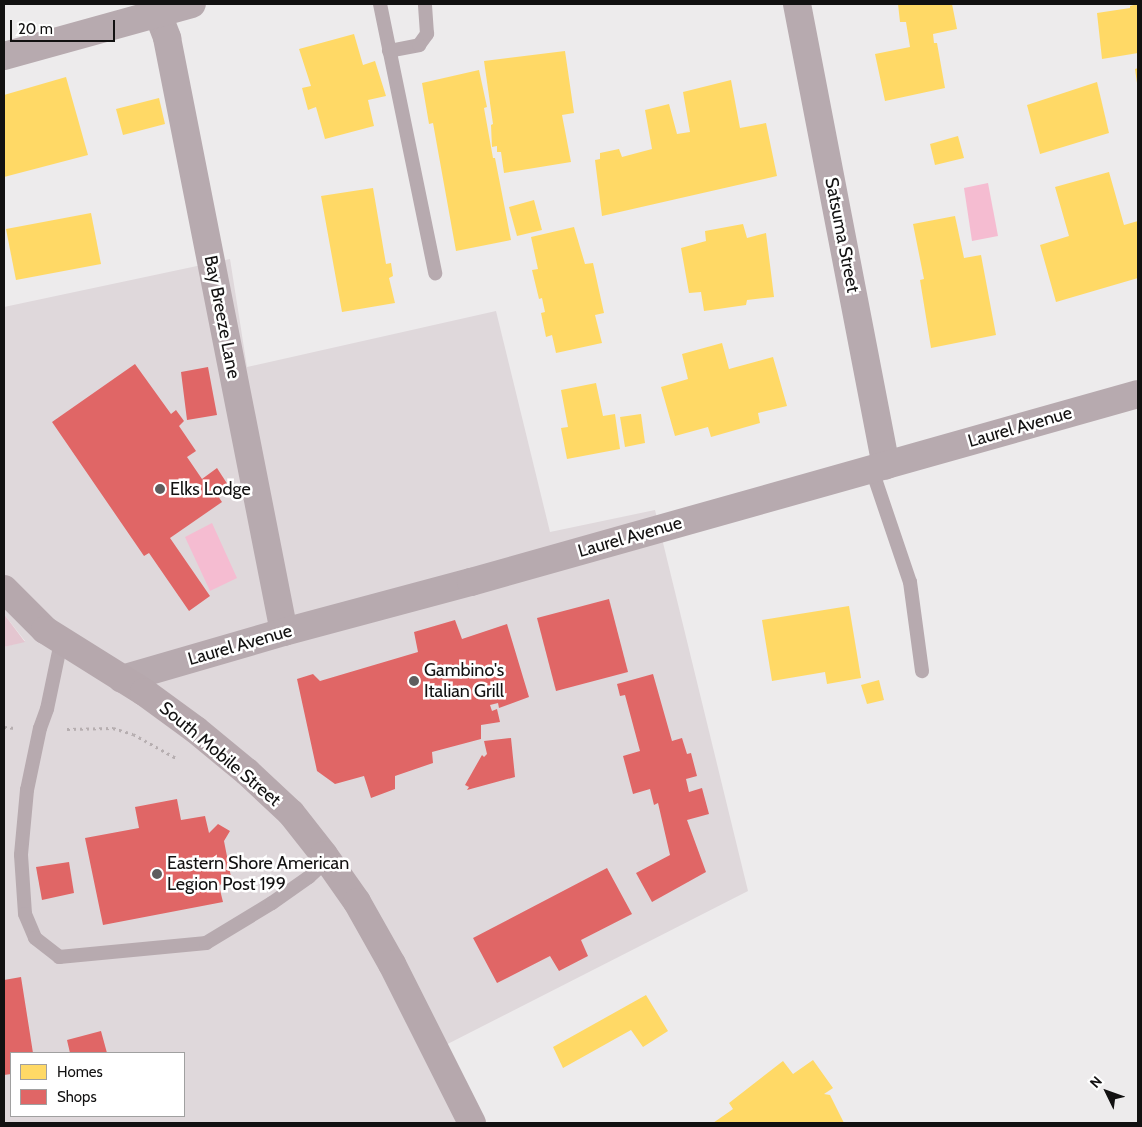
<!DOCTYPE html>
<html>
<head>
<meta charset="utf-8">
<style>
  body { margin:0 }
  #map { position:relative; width:1142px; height:1127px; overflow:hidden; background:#edebec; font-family:Cabin,sans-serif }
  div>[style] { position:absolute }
  .built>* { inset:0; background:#dfd8db }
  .green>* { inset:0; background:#e4c6d0 }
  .water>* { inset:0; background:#f5bcd1 }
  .homes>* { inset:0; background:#ffd966 }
  .shops>* { inset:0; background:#e06666 }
  .path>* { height:3px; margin-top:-1.5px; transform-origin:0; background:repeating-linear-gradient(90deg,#b6aeb0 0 2.5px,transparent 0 6.5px) }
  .service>* { height:14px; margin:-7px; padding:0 7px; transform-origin:7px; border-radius:7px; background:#b7aaaf }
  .minor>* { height:28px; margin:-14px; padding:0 14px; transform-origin:14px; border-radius:14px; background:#b7aaaf }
  .secondary>* { height:28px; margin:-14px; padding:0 14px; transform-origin:14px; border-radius:14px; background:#b6a8ad }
  .dots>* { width:14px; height:14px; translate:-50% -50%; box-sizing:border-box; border:2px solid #fff; border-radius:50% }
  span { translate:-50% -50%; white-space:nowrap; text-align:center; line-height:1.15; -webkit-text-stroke:5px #fff; paint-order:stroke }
  .street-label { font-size:18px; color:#121111 }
  .poi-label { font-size:18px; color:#121111 }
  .left { translate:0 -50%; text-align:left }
  .frame { position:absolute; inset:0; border:5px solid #121111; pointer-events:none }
  .legend { position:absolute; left:10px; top:1052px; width:175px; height:65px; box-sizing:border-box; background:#fff; border:1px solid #a0a0a0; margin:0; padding:6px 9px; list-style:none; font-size:15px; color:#121111 }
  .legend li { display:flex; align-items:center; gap:10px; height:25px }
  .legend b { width:25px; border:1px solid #a0a0a0 }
  .north { position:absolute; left:1082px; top:1067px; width:50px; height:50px; -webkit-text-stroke:4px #fff; paint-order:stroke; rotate:312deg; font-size:14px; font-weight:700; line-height:20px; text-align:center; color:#121111 }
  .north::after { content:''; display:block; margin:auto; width:18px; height:22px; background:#121111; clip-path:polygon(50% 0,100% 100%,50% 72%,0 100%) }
  .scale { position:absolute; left:10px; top:20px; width:105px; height:22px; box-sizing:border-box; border:2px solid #121111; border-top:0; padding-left:6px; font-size:15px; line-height:18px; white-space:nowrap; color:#121111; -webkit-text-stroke:4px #fff; paint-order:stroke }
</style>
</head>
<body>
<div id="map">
  <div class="built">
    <i style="clip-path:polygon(evenodd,230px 259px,247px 367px,496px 311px,550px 532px,655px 510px,748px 891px,424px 1056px,460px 1123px,4px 1123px,4px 647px,25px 641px,4px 614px,4px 307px,230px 259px,11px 1053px,184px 1053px,184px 1116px,11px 1116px,11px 1053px)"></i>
  </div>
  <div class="green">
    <i style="clip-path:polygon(4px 614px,25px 642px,4px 647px)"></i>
  </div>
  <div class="water">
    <i style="clip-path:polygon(988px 183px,998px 236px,972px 241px,964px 188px)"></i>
    <i style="clip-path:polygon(212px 523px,237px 578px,210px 591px,185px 537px)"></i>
  </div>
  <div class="homes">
    <i style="clip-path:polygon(898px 4px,952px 4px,957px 29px,933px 34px,934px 43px,937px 43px,945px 88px,885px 101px,875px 54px,910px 47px,906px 22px,900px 22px)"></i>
    <i style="clip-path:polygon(1138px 4px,1138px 53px,1102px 59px,1097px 13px,1130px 8px,1130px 6px)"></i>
    <i style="clip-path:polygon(354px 34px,363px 65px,375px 61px,386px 96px,368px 100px,374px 126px,325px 139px,316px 107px,308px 110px,302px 88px,311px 86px,299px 49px)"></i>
    <i style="clip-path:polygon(565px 51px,574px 113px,562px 115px,571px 162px,504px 173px,501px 152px,497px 152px,497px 146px,492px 147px,491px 125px,493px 124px,484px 61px)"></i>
    <i style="clip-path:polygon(1138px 68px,1138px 82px,1137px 83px,1135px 69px)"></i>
    <i style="clip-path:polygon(479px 70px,487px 107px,484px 108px,493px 158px,495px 158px,511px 240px,456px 251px,433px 123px,429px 124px,422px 83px)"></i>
    <i style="clip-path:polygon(66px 77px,88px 155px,4px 177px,4px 95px)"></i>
    <i style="clip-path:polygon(731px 80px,740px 128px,766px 123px,777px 176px,602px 216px,595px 160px,600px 159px,600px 153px,619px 149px,622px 157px,652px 149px,645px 110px,669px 104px,677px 134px,690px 132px,683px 92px)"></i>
    <i style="clip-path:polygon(1097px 82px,1109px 133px,1040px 154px,1027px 105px)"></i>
    <i style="clip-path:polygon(159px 98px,165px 124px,123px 135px,116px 109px)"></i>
    <i style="clip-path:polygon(958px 136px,964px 158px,935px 165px,930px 144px)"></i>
    <i style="clip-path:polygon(1109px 172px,1124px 225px,1138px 221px,1138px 278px,1056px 302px,1040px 245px,1069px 236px,1055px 187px)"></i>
    <i style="clip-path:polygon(373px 188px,386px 264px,391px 263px,393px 276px,389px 278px,395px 303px,342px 312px,321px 196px)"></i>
    <i style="clip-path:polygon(534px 200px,542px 230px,517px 236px,509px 207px)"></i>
    <i style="clip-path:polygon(91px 213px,101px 264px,16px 280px,6px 229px)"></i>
    <i style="clip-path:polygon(955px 216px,964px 258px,981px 255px,996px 335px,931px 348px,920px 280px,924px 279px,913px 224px)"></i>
    <i style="clip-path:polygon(743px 224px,747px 238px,766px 233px,774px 297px,747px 300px,746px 305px,704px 311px,701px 292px,689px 293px,681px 248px,706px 241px,705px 231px)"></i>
    <i style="clip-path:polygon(574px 227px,585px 264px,593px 263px,604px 313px,595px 315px,602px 343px,556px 353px,552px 335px,546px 337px,541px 313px,545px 312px,542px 298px,539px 299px,532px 270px,538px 269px,531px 237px)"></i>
    <i style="clip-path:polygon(722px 343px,729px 369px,773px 357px,787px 406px,758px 413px,760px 423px,711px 437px,708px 427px,675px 436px,661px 387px,688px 379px,682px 354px)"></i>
    <i style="clip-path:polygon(596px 383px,603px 416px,615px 414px,620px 449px,567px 459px,561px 428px,568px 427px,561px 390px)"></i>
    <i style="clip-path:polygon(641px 414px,645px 443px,625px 447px,620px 417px)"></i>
    <i style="clip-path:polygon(849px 606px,861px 678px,827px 684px,825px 672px,772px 681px,762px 620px)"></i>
    <i style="clip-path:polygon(879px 680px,884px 700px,867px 704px,861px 685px)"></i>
    <i style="clip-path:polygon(646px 995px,668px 1031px,643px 1047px,631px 1030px,563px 1068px,553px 1047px)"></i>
    <i style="clip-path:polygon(813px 1060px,833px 1088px,824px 1094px,830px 1095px,844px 1123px,713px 1123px,733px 1109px,729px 1103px,783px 1061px,793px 1074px)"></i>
  </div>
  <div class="shops">
    <i style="clip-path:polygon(135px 364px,171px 414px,176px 410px,184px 421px,179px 426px,196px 451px,187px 457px,202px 479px,217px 468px,228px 485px,216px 493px,222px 502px,170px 538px,210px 596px,189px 611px,149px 553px,144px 556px,52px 422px)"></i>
    <i style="clip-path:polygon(208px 367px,217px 415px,187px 420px,181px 372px)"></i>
    <i style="clip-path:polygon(609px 599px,628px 672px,556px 691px,537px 618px)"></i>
    <i style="clip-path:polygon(455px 620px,462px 639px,507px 624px,529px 697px,499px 708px,498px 703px,490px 705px,492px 711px,497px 709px,500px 722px,481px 725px,481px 739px,432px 752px,433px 763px,395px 776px,395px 789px,371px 798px,364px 776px,335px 784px,317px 771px,297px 679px,313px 674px,320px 681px,418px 652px,414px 632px)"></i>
    <i style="clip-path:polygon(653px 674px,672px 741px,682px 738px,687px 754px,691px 753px,697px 776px,686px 779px,689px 792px,702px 788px,709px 814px,687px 820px,706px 872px,652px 902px,636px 873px,670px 855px,658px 803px,654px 805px,650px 789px,633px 794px,623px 756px,640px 751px,625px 695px,620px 696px,617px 684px)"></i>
    <i style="clip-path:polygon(511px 738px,515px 777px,467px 790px,469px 787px,465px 785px,482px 755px,484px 757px,487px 754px,484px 741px)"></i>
    <i style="clip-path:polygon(177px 799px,181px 820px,205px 816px,209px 833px,218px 824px,230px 831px,224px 841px,232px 882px,222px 883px,219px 886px,223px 902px,103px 925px,85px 838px,139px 828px,135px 807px)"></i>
    <i style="clip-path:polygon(69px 862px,74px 893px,42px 900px,36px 867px)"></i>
    <i style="clip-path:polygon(607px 868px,632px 914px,581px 940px,588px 956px,559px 971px,550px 956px,497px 983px,473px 938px)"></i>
    <i style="clip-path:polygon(21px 977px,33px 1053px,11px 1053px,11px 1074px,4px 1075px,4px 980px)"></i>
    <i style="clip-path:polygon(101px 1031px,107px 1053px,70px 1053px,67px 1040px)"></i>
  </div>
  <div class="path">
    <i style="left:4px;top:727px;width:11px;rotate:5deg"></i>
    <i style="left:67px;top:729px;width:46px;rotate:-1.2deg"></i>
    <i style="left:113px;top:728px;width:21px;rotate:17deg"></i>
    <i style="left:133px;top:734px;width:49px;rotate:29.2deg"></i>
  </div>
  <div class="service">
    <i style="left:380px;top:4px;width:275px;rotate:78.4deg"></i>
    <i style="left:389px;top:51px;width:31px;rotate:-11deg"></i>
    <i style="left:419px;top:45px;width:14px;rotate:-54deg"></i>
    <i style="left:427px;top:34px;width:30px;rotate:-94deg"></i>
    <i style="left:872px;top:470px;width:118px;rotate:71.3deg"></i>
    <i style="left:910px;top:582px;width:90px;rotate:82.3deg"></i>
    <i style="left:61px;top:642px;width:68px;rotate:101.8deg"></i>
    <i style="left:47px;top:709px;width:20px;rotate:110deg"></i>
    <i style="left:40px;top:728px;width:63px;rotate:101.8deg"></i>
    <i style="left:27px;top:790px;width:65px;rotate:95.3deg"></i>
    <i style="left:21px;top:855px;width:59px;rotate:86.1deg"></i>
    <i style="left:25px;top:914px;width:26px;rotate:67deg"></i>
    <i style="left:35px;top:938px;width:31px;rotate:38deg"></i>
    <i style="left:59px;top:957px;width:148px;rotate:-5.4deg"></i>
    <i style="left:206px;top:943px;width:77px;rotate:-31.2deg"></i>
    <i style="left:272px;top:903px;width:45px;rotate:-35.1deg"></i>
    <i style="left:309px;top:877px;width:25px;rotate:-43deg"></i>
  </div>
  <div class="minor">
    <i style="left:157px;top:4px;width:10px;rotate:84deg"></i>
    <i style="left:158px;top:14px;width:26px;rotate:69deg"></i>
    <i style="left:167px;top:38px;width:605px;rotate:78.86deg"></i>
    <i style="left:797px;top:4px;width:470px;rotate:79.1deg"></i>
    <i style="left:4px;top:56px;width:195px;rotate:-15.5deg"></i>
    <i style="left:122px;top:679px;width:169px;rotate:-16.2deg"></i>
    <i style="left:284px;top:632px;width:194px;rotate:-15deg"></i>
    <i style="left:471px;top:582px;width:693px;rotate:-15.74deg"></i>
  </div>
  <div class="secondary">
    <i style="left:4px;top:589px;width:58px;rotate:45deg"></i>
    <i style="left:45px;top:630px;width:117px;rotate:32.1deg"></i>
    <i style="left:144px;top:692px;width:64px;rotate:36.2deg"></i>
    <i style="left:196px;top:730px;width:66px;rotate:39.5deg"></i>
    <i style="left:247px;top:772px;width:60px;rotate:43deg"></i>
    <i style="left:291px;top:813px;width:53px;rotate:51.8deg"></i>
    <i style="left:324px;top:855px;width:57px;rotate:54.9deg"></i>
    <i style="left:357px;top:902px;width:71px;rotate:60.6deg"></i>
    <i style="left:392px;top:964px;width:178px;rotate:63.3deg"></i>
  </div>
  <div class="dots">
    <i style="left:160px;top:489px;background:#5f5d5e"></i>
    <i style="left:414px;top:681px;background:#5f5d5e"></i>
    <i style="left:157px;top:874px;background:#5f5d5e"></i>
  </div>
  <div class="street-label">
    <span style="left:842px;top:235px;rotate:79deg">Satsuma Street</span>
    <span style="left:222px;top:317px;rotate:79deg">Bay Breeze Lane</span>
    <span style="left:1020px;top:427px;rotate:-16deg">Laurel Avenue</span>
    <span style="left:630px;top:537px;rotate:-16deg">Laurel Avenue</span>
    <span style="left:240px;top:645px;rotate:-16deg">Laurel Avenue</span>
    <span style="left:220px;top:754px;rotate:40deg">South Mobile Street</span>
  </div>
  <div class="poi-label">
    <span class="left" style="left:170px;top:489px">Elks Lodge</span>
    <span class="left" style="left:424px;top:681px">Gambino's<br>Italian Grill</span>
    <span class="left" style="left:167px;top:874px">Eastern Shore American<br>Legion Post 199</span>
  </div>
  <div class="frame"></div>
  <ul class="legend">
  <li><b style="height:14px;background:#ffd966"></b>Homes</li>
  <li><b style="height:14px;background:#e06666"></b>Shops</li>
  </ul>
  <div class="north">N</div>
  <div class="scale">20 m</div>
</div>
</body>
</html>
